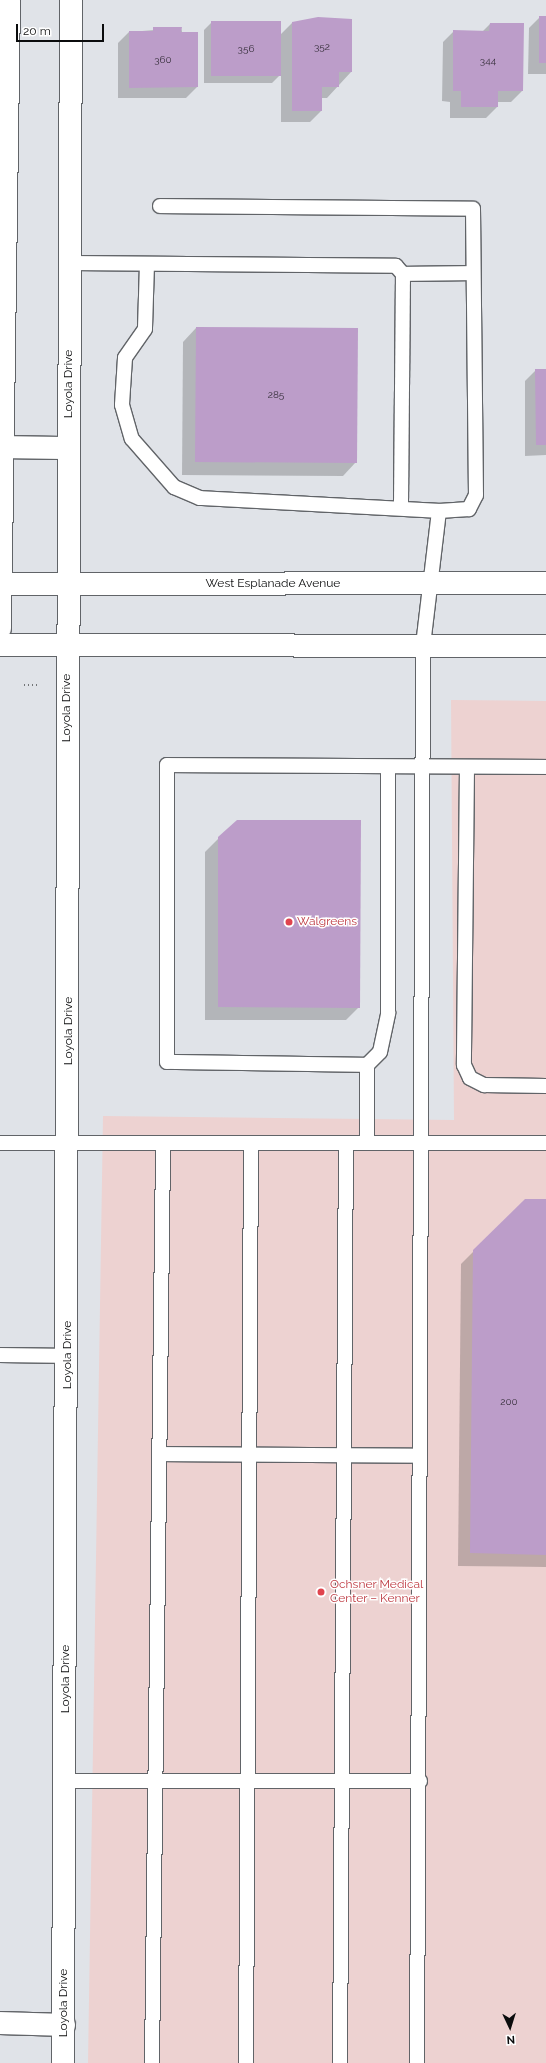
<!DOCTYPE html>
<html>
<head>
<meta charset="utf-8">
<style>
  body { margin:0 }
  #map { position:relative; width:546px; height:2063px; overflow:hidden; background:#e0e3e8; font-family:Raleway,sans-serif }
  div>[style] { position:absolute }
  .medical>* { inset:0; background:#edd2d1 }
  .shadow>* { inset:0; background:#0003 }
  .building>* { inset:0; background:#bc9dc9 }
  .path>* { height:2.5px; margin-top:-1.25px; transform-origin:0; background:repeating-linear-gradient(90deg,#737577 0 1px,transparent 0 4px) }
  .roads { filter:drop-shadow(1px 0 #616468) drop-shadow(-1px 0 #616468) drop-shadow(0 1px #616468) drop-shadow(0 -1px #616468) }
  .lane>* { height:14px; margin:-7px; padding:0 7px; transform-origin:7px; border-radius:7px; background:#fff }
  .secondary>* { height:22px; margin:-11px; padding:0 11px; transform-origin:11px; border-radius:11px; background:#fff }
  .dots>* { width:11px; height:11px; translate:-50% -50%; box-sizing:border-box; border:2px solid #fff; border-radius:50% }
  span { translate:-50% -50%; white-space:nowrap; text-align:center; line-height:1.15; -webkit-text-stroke:3px #fff; paint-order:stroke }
  .number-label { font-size:10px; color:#37303c }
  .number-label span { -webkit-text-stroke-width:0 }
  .street-label { font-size:12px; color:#0b0c0d }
  .health-label { font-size:12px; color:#be3a42 }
  .left { translate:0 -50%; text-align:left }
  .north { position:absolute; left:490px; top:2007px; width:40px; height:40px; -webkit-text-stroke:3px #fff; paint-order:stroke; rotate:176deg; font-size:11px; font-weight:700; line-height:16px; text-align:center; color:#0b0c0d }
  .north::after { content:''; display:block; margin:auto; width:14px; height:18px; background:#0b0c0d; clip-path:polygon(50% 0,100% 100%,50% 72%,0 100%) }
  .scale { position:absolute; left:16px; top:24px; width:88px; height:18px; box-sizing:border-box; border:2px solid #0b0c0d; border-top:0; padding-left:5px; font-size:12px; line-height:14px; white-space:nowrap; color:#0b0c0d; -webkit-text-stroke:3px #fff; paint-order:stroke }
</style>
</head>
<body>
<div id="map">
  <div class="medical">
    <i style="clip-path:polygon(451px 700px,546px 701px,546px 2063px,88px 2063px,103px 1116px,454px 1120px)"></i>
  </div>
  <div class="shadow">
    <i style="clip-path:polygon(540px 17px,546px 17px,546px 74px,528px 74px,529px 28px)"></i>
    <i style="clip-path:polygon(351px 20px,351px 72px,327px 98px,321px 98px,321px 111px,310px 122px,281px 122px,281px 74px,272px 83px,204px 83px,204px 30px,212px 22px,280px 35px,292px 23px)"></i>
    <i style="clip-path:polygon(490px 24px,522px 91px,511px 102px,497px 102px,497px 107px,486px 118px,450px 118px,450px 102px,442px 101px,443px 42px,454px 31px,482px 32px)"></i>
    <i style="clip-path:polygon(181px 28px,197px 87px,186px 98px,118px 98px,118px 43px,129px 32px)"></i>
    <i style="clip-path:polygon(196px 328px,356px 462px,343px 476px,182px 475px,183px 342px)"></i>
    <i style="clip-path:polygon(536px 370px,546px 370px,546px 455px,525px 456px,525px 381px)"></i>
    <i style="clip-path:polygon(219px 838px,359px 1007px,346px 1020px,205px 1020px,205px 852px)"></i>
    <i style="clip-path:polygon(525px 1200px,546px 1200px,546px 1567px,458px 1566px,461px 1264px)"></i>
  </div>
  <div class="building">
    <i style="clip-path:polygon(539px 16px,546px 16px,546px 63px,539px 63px)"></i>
    <i style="clip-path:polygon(318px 17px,352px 19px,352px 72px,339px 72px,339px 87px,322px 87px,322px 111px,292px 111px,292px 22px)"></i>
    <i style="clip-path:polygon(211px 21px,281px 21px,281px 76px,211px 76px)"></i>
    <i style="clip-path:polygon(490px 23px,524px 23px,523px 91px,498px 91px,498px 107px,461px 107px,461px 91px,453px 91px,453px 30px,489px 31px)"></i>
    <i style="clip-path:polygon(153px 27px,182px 27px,181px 32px,198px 32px,198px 87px,129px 88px,129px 31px,153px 31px)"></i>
    <i style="clip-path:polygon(196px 327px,358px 328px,357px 463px,195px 462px)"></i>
    <i style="clip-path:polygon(535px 369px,546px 369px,546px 445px,536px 445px)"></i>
    <i style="clip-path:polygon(237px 820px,361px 820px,360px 1008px,218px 1007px,218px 837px)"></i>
    <i style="clip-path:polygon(525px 1199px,546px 1199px,546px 1555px,470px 1553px,473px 1250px)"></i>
  </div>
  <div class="path">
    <i style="left:24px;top:685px;width:14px"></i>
  </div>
  <div class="roads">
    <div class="lane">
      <i style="left:160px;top:206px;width:313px;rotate:0.5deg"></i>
      <i style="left:473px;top:209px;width:286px;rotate:89.4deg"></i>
      <i style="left:476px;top:495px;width:16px;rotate:117deg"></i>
      <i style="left:469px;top:509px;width:30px;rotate:176deg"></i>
      <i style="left:439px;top:511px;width:135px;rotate:96.8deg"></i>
      <i style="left:423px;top:645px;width:1418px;rotate:90.24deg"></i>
      <i style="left:70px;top:263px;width:326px;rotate:0.5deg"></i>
      <i style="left:396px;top:266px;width:11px;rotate:49deg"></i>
      <i style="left:403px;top:274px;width:234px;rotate:90.5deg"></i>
      <i style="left:147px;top:264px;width:65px;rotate:91.8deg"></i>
      <i style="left:145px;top:329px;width:35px;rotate:125deg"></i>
      <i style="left:125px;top:358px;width:47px;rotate:93.7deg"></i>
      <i style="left:122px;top:405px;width:35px;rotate:74deg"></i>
      <i style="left:132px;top:439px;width:64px;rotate:48.8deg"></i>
      <i style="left:174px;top:487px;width:28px;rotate:23deg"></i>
      <i style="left:200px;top:498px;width:239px;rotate:3.1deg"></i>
      <i style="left:403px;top:274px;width:70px;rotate:-0.8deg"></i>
      <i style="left:467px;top:767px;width:298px;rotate:90.6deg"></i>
      <i style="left:464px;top:1065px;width:14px;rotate:65deg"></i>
      <i style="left:470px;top:1078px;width:16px;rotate:27deg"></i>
      <i style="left:484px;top:1085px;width:62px;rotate:0.9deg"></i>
      <i style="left:367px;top:1065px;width:18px;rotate:-45deg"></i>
      <i style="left:380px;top:1052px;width:40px;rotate:-78deg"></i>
      <i style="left:388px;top:1013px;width:246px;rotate:-90deg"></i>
      <i style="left:0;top:1143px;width:546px"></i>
      <i style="left:367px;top:1143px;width:78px;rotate:-90deg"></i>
      <i style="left:367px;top:1065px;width:200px;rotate:-179.1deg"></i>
      <i style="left:167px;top:1062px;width:297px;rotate:-90deg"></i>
      <i style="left:167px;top:765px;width:379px;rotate:0.3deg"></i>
      <i style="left:0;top:1355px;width:68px;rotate:0.8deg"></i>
      <i style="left:160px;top:1454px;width:260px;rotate:0.4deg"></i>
      <i style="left:65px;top:1781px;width:355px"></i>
      <i style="left:152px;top:2063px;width:920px;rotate:-89.31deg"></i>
      <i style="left:246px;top:2063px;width:920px;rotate:-89.69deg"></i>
      <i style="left:340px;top:2063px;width:920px;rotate:-89.63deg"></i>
    </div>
    <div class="secondary">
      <i style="left:4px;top:447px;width:64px;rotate:0.9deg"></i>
      <i style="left:0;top:584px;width:546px;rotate:-0.1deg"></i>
      <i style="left:0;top:628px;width:628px;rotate:-89.18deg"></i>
      <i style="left:0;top:645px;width:546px;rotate:0.1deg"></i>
      <i style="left:0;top:2023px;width:64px;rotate:1.8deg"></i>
      <i style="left:63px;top:2063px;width:2063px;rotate:-89.78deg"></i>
    </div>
  </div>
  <div class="dots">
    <i style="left:289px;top:922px;background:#e0444e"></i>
    <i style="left:321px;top:1592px;background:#e0444e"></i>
  </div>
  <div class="number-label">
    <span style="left:322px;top:47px">352</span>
    <span style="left:246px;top:49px">356</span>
    <span style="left:163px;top:60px">360</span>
    <span style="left:488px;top:61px">344</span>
    <span style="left:276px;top:395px">285</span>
    <span style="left:509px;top:1402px">200</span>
  </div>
  <div class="street-label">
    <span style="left:69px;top:384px;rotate:-90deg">Loyola Drive</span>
    <span style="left:273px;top:584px">West Esplanade Avenue</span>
    <span style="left:67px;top:708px;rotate:-90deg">Loyola Drive</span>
    <span style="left:69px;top:1031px;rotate:-90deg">Loyola Drive</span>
    <span style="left:68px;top:1355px;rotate:-90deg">Loyola Drive</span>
    <span style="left:66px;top:1679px;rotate:-90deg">Loyola Drive</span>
    <span style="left:64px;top:2003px;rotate:-90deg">Loyola Drive</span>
  </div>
  <div class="health-label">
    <span class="left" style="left:297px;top:922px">Walgreens</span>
    <span class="left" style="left:330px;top:1592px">Ochsner Medical<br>Center – Kenner</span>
  </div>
  <div class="north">N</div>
  <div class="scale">20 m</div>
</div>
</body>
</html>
